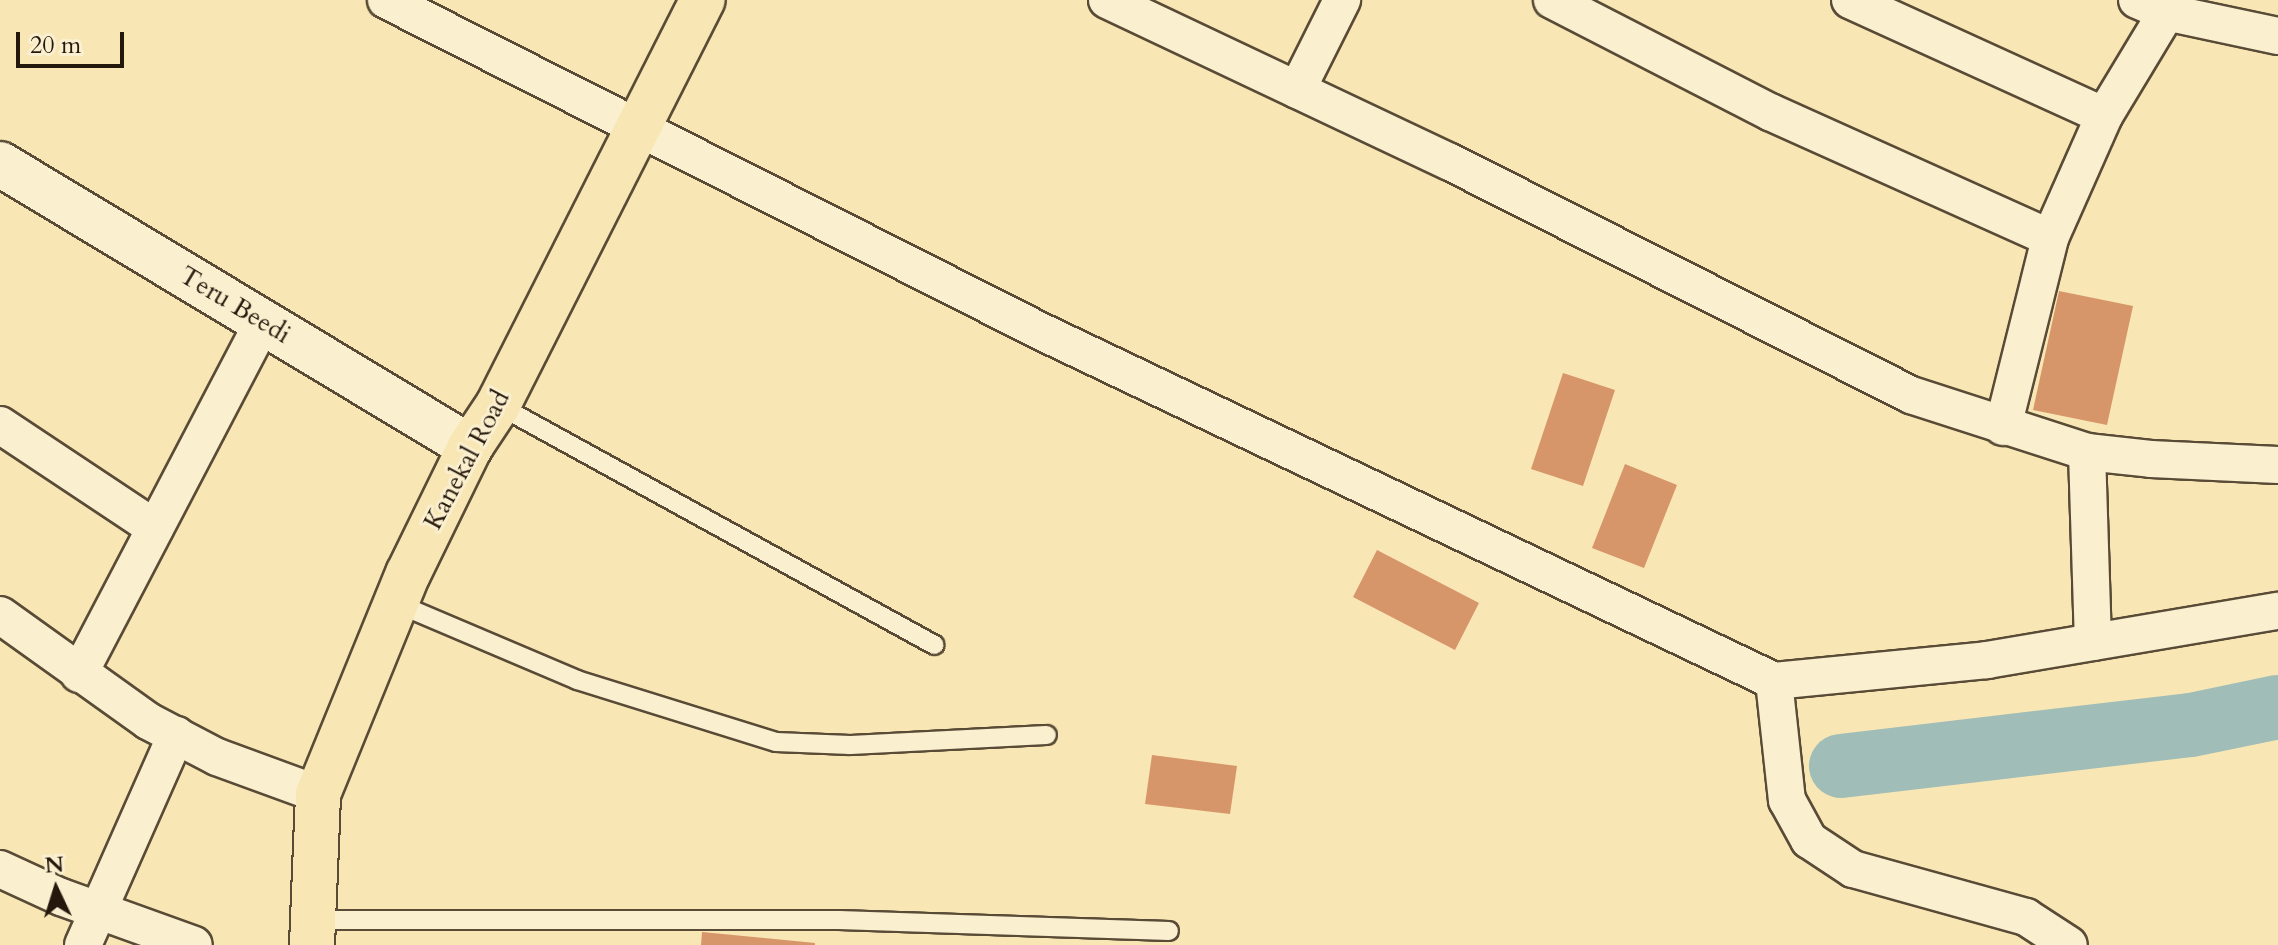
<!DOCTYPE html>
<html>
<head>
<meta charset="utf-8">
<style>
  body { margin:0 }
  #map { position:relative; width:2278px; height:945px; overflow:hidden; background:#f8e6b5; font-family:Cardo,serif }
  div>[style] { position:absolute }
  .river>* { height:64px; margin:-32px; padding:0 32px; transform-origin:32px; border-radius:32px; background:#a0bdb7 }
  .building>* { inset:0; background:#d79669 }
  .roads { filter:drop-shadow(2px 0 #594b36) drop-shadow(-2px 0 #594b36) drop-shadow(0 2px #594b36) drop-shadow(0 -2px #594b36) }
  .service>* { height:18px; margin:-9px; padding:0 9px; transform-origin:9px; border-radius:9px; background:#faefcf }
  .minor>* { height:36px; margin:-18px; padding:0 18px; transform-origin:18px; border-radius:18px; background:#faefcf }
  .tertiary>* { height:44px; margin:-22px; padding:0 22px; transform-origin:22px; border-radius:22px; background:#faefcf }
  .primary>* { height:44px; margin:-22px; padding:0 22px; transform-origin:22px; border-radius:22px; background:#f8e6b5 }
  span { translate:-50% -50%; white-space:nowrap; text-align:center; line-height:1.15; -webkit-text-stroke:6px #faefcf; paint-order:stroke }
  .street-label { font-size:26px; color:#24170b }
  .north { position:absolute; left:16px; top:849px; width:80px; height:80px; -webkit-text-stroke:6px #faefcf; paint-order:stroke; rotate:356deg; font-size:22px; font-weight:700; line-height:32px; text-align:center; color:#24170b }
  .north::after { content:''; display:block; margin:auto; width:28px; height:36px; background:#24170b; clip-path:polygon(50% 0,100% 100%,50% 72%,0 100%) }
  .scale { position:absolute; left:16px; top:32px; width:108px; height:36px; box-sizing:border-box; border:4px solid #24170b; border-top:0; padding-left:10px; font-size:24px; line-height:28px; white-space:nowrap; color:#24170b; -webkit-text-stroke:6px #faefcf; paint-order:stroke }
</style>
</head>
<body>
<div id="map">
  <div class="river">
    <i style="left:1841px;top:766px;width:352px;rotate:-6.7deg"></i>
    <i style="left:2191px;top:725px;width:89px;rotate:-11.7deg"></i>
  </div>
  <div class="building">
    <i style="clip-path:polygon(2059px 291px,2133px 306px,2107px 425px,2033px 410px)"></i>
    <i style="clip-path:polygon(1563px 373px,1615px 390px,1583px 486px,1531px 469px)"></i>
    <i style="clip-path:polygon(1625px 464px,1677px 485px,1644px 568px,1592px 548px)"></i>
    <i style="clip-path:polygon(1377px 550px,1479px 603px,1455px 650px,1353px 597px)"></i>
    <i style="clip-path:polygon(1152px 755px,1237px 766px,1230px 814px,1145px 804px)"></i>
    <i style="clip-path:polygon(702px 932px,815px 943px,815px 945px,701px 945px)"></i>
  </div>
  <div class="roads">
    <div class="service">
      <i style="left:498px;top:405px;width:498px;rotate:28.8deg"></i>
      <i style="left:396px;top:603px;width:197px;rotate:23deg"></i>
      <i style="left:577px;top:680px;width:208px;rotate:17.3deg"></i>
      <i style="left:776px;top:742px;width:74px;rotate:2.3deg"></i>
      <i style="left:850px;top:745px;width:197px;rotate:-2.9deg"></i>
      <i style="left:313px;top:920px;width:526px"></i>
      <i style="left:839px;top:920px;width:330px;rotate:1.9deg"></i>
    </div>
    <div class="minor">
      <i style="left:386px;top:0;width:733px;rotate:26.84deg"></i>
      <i style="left:1040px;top:331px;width:813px;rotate:25.49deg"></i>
      <i style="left:1774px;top:681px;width:214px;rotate:-5.6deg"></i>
      <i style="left:1987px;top:660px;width:295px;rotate:-9.6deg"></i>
      <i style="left:1107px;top:0;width:379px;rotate:25.3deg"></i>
      <i style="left:1450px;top:162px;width:517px;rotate:26.81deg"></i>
      <i style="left:1911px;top:395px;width:185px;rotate:17.9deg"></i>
      <i style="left:2087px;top:452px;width:64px;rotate:6.2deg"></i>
      <i style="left:2151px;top:459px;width:127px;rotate:2.7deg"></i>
      <i style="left:1552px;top:0;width:245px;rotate:27.2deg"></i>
      <i style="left:1770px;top:112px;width:307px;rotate:24.2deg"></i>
      <i style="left:1850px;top:0;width:279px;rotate:24.5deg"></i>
      <i style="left:2137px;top:0;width:30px;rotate:23deg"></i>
      <i style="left:2165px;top:12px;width:116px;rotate:12deg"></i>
      <i style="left:1297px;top:90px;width:101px;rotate:-63.4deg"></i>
      <i style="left:0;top:425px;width:186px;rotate:33.6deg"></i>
      <i style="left:2003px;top:427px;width:195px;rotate:-76deg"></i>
      <i style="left:2050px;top:238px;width:133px;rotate:-66.1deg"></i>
      <i style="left:2104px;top:116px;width:135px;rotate:-58.9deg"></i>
      <i style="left:2087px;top:452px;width:190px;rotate:88.2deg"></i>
      <i style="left:0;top:615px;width:182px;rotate:35.6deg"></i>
      <i style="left:148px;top:721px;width:78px;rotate:27.6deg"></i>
      <i style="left:217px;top:757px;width:108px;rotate:20.1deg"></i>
      <i style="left:79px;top:674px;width:397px;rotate:-62.4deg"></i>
      <i style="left:1774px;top:681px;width:120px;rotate:83.8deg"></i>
      <i style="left:1787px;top:800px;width:46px;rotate:61.2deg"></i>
      <i style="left:1809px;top:840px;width:53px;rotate:33.4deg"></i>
      <i style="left:1853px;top:869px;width:180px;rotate:15.5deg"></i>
      <i style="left:2026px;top:917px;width:51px;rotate:33.1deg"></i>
      <i style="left:0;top:869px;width:67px;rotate:24.7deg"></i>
      <i style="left:61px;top:897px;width:141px;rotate:19.8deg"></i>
      <i style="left:83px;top:945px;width:230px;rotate:-66.1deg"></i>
    </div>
    <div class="tertiary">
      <i style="left:0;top:164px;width:549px;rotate:31.05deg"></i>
    </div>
    <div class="primary">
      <i style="left:312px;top:945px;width:151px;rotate:-87.7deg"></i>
      <i style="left:318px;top:794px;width:238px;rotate:-67.8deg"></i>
      <i style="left:408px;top:574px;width:141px;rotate:-64deg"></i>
      <i style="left:470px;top:447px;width:50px;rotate:-56.3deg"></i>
      <i style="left:498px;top:405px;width:454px;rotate:-63.2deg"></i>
    </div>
  </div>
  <div class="street-label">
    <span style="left:235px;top:305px;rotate:31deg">Teru Beedi</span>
    <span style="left:467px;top:460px;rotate:-62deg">Kanekal Road</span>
  </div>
  <div class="north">N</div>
  <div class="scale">20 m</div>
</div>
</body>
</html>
